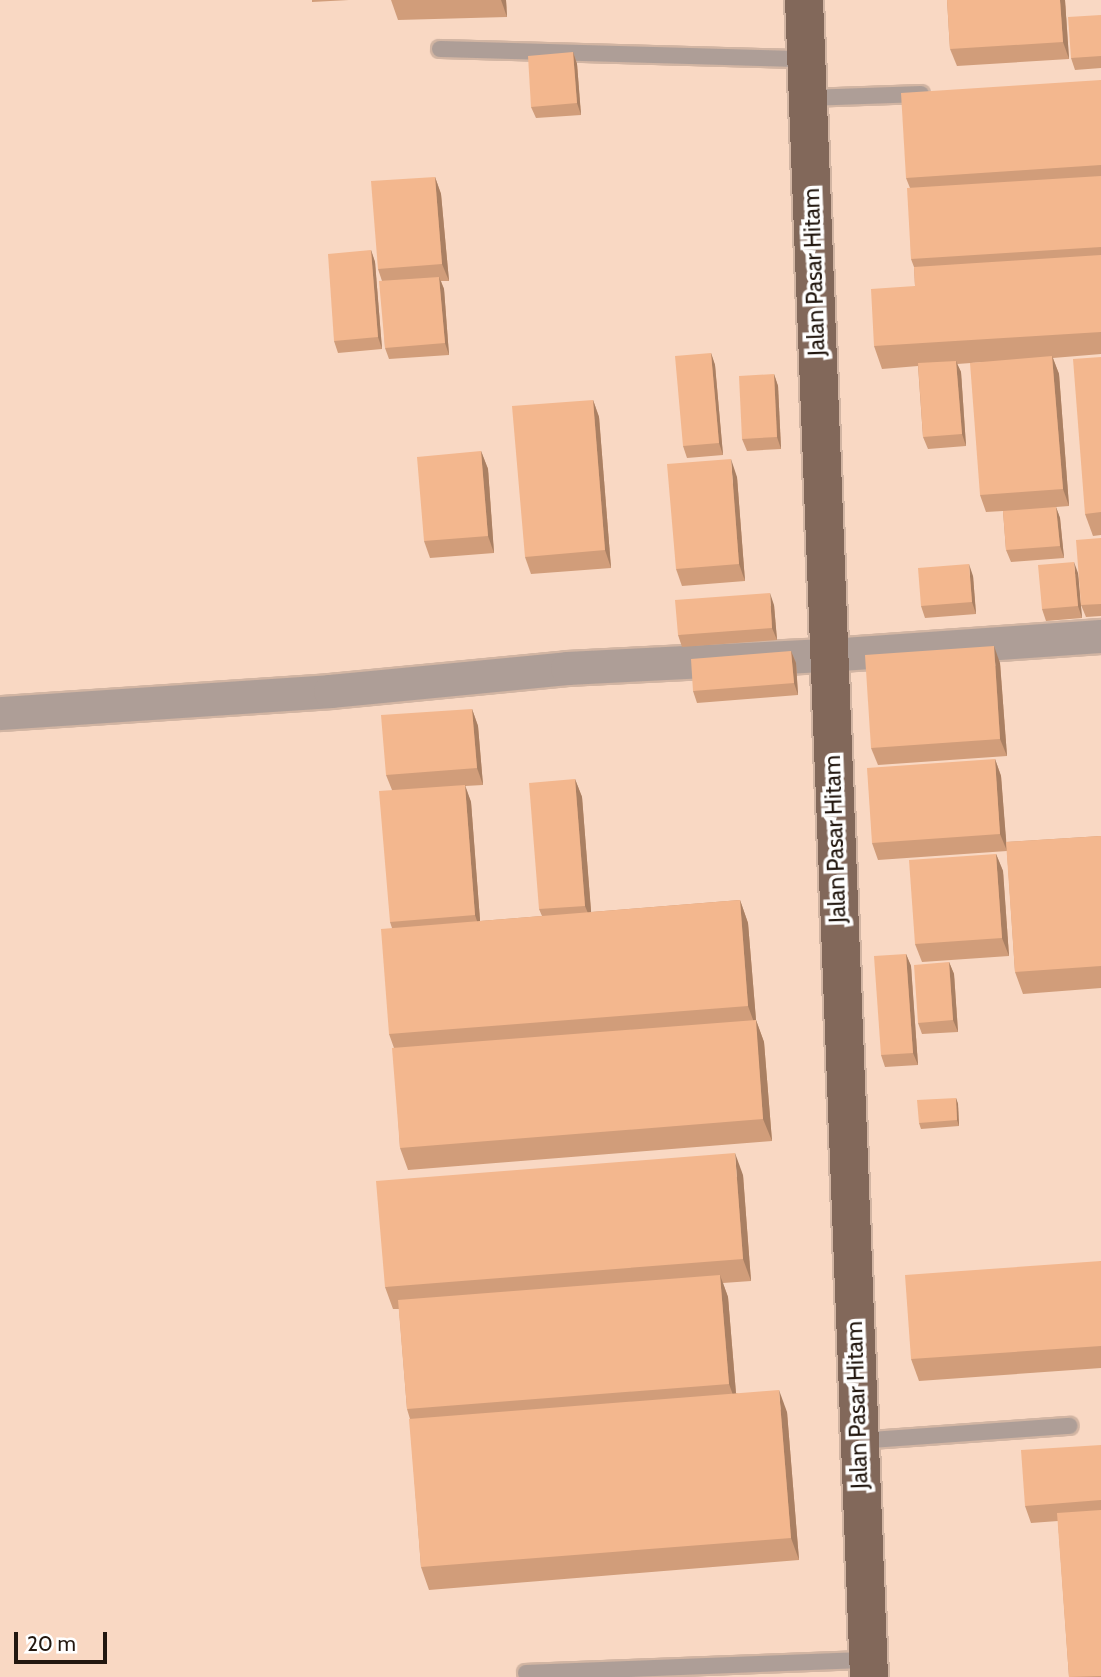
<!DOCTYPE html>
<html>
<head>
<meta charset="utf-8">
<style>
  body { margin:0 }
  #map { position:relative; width:1101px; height:1677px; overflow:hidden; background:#f9d8c3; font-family:Cabin,sans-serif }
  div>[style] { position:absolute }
  .roads { filter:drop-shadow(2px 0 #d2b5a3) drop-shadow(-2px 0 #d2b5a3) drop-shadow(0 2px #d2b5a3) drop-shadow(0 -2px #d2b5a3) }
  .service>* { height:16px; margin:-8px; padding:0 8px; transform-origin:8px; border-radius:8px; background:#ae9e97 }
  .minor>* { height:33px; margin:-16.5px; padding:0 16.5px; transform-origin:16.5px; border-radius:16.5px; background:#ae9e97 }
  .primary>* { height:38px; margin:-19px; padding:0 19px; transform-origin:19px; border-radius:19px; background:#82685a }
  .wall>* { inset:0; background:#d19d7a }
  .shaded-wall>* { inset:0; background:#aa8063 }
  .building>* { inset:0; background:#f3b78e }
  span { translate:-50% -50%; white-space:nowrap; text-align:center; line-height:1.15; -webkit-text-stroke:7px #fff; paint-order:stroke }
  .street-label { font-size:23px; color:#22170f }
  .scale { position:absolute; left:14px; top:1632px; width:93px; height:32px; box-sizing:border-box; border:4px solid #22170f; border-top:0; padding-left:9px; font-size:21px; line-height:24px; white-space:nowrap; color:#22170f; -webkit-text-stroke:5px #fff; paint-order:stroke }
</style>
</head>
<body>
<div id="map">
  <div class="roads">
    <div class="service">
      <i style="left:440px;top:49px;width:366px;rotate:1.6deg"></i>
      <i style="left:808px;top:98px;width:113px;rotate:-2deg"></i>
      <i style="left:858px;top:1441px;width:212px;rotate:-4.1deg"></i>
      <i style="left:526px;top:1673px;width:342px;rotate:-2.2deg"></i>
    </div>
    <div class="minor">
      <i style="left:0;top:713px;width:331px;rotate:-3.8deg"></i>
      <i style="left:330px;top:691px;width:238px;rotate:-5.5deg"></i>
      <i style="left:567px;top:668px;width:261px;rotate:-2.9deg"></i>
      <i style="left:828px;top:655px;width:274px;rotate:-4deg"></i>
    </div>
    <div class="primary">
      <i style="left:804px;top:0;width:1678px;rotate:87.78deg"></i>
    </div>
  </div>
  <div class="wall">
    <i style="clip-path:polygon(312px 0,349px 0,312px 2px)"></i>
    <i style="clip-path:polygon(391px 0,506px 0,507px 17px,398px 20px)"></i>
    <i style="clip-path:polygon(947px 0,1065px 0,1069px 59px,957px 66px,950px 49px)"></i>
    <i style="clip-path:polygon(1101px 15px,1101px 68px,1075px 70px,1071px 58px)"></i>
    <i style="clip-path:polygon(573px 52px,577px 64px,581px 115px,536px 118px,531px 107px)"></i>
    <i style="clip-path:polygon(1101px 80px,1101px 354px,1053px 358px,1059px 374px,1069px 506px,1056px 507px,1060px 518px,1064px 558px,1011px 562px,1006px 550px,1003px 511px,986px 512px,980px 495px,985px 362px,957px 364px,961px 372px,966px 446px,928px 449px,923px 437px,918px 366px,882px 369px,874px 346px,915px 286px,914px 267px,911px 259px,910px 188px,906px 178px)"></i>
    <i style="clip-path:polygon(435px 177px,441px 194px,449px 281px,441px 281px,444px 289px,449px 355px,389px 359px,385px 348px,382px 281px,378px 269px)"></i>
    <i style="clip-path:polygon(371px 250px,375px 262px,382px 349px,338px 353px,334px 341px)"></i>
    <i style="clip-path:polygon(711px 353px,715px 365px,723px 455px,687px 458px,683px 446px)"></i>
    <i style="clip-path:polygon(1101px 357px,1101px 535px,1093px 536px,1085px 514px)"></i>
    <i style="clip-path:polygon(774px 374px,778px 386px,781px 449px,747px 451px,742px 439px)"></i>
    <i style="clip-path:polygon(593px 400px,599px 417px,611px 568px,531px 574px,525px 557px)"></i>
    <i style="clip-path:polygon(481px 451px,488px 469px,494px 553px,430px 558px,424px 541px)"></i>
    <i style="clip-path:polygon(737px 477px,745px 581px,682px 586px,676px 569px)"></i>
    <i style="clip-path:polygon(1101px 538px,1101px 616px,1086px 617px,1081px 605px)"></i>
    <i style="clip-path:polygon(1078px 573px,1082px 618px,1046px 621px,1042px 609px)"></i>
    <i style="clip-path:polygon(973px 576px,976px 614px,925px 618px,921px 606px)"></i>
    <i style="clip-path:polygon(774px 605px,777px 640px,682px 647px,678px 635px)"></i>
    <i style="clip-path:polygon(791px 651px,796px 663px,798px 695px,697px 703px,693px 691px)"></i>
    <i style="clip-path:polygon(1000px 663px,1007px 756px,878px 765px,871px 748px)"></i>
    <i style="clip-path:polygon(472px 709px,478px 726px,483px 785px,465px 786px,471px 802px,480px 921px,542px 916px,539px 909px,575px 779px,582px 797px,591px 912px,740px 900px,748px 923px,756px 1020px,764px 1042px,772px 1141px,408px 1170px,400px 1148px,394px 1048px,389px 1034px,392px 928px,390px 922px,392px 790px,386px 775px)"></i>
    <i style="clip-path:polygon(995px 759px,1001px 776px,1006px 842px,1101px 836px,1101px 988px,1023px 994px,1015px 972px,1007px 851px,878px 860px,872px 843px)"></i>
    <i style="clip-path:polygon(996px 854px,1003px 871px,1009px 956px,922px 962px,915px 944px)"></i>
    <i style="clip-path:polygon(906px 954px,911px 966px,918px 1065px,885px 1067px,881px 1055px)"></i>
    <i style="clip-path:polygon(949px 962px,954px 974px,958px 1032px,922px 1034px,918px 1023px)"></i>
    <i style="clip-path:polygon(956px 1098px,958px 1104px,959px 1126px,921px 1129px,919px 1123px)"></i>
    <i style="clip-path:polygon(743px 1175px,751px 1281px,723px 1283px,728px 1297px,736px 1393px,787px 1412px,799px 1560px,429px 1590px,421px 1567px,410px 1419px,407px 1409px,399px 1309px,393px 1309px,385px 1287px)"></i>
    <i style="clip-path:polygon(1101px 1261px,1101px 1368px,919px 1381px,911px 1359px)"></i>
    <i style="clip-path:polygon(1101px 1445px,1101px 1677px,1069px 1677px,1058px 1521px,1031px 1523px,1025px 1506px)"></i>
  </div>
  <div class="shaded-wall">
    <i style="clip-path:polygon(501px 0,506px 0,507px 17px)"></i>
    <i style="clip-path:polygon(1060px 0,1065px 0,1069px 59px,1063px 42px)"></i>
    <i style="clip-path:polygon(573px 52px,577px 64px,581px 115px,577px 103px)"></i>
    <i style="clip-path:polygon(435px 177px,441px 194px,449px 281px,442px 264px)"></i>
    <i style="clip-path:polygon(371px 250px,375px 262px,382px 349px,378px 337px)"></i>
    <i style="clip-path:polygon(439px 277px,444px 289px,449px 355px,445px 343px)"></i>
    <i style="clip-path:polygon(711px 353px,715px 365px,723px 455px,719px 443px)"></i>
    <i style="clip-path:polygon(1052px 356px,1059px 374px,1069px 506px,1063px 489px)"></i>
    <i style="clip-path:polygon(956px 361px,961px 372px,966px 446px,962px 434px)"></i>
    <i style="clip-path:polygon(774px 374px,778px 386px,781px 449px,777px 437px)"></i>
    <i style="clip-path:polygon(593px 400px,599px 417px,611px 568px,605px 550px)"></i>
    <i style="clip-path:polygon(481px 451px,488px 469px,494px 553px,488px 536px)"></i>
    <i style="clip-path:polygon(731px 459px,737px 477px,745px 581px,739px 564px)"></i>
    <i style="clip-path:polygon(1056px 507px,1060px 518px,1064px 558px,1060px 546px)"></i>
    <i style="clip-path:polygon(1074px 562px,1078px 573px,1082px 618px,1078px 606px)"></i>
    <i style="clip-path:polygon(969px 564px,973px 576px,976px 614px,972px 602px)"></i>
    <i style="clip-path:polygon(770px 593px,774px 605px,777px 640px,772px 628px)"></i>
    <i style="clip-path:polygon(994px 646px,1000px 663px,1007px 756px,1000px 739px)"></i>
    <i style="clip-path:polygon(791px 651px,796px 663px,798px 695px,794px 683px)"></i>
    <i style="clip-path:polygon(472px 709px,478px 726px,483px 785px,477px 768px)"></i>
    <i style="clip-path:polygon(995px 759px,1001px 776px,1007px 851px,1000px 834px)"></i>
    <i style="clip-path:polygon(575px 779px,582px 797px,592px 923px,585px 906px)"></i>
    <i style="clip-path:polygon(465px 785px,471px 802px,481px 933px,475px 915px)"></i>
    <i style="clip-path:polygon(996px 854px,1003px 871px,1009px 956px,1002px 938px)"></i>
    <i style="clip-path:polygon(740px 900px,748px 923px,756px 1020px,764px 1042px,772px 1141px,763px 1119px,756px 1028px,748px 1006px)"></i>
    <i style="clip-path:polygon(906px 954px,911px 966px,918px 1065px,913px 1053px)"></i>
    <i style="clip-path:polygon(949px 962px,954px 974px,958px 1032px,953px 1020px)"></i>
    <i style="clip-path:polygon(956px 1098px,958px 1104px,959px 1126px,957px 1120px)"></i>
    <i style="clip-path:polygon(735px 1153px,743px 1175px,751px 1281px,743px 1259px)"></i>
    <i style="clip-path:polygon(720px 1275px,728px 1297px,737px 1406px,729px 1384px)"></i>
    <i style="clip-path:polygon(779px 1390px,787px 1412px,799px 1560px,791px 1538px)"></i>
  </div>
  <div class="building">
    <i style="clip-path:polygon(947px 0,1060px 0,1063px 42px,950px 49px)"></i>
    <i style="clip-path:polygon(1101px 15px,1101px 56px,1071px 58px,1068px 17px)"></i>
    <i style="clip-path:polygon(573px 52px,577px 103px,531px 107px,528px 56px)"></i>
    <i style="clip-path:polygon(1101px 80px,1101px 165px,906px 178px,901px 93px)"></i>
    <i style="clip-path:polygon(1101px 176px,1101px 247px,911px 259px,907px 188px)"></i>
    <i style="clip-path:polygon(435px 177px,442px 264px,378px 269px,371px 181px)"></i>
    <i style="clip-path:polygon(371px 250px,378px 337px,334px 341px,328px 254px)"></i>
    <i style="clip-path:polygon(1101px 255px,1101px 332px,874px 346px,871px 289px,915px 286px,914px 267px)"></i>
    <i style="clip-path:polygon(439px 277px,445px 343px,385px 348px,379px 281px)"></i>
    <i style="clip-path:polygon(711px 353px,719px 443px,683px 446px,675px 356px)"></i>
    <i style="clip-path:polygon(1052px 356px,1063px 489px,980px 495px,970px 363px)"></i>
    <i style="clip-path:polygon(1101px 357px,1101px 512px,1085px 514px,1073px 359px)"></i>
    <i style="clip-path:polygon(956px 361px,962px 434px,923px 437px,918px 363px)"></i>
    <i style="clip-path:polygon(774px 374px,777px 437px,742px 439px,739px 376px)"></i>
    <i style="clip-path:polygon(593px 400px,605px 550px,525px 557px,512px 406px)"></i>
    <i style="clip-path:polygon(481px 451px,488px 536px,424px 541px,417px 457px)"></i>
    <i style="clip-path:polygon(731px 459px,739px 564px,676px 569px,667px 464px)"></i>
    <i style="clip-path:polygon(1056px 507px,1060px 546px,1006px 550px,1003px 511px)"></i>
    <i style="clip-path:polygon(1101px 538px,1101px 604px,1081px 605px,1076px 540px)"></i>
    <i style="clip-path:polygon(1074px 562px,1078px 606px,1042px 609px,1038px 565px)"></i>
    <i style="clip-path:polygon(969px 564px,972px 602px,921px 606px,918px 568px)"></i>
    <i style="clip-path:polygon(770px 593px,772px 628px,678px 635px,675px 600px)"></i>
    <i style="clip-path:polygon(994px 646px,1000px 739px,871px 748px,865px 655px)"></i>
    <i style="clip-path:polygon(791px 651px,794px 683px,693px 691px,691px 659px)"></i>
    <i style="clip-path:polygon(472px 709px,477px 768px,386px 775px,381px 715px)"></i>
    <i style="clip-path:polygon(995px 759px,1000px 834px,872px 843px,867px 768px)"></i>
    <i style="clip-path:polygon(575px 779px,585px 906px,539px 909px,529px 783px)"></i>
    <i style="clip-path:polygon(465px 785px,475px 915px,390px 922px,379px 791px)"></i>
    <i style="clip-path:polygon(1101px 836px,1101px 966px,1015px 972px,1006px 842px)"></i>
    <i style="clip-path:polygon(996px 854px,1002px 938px,915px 944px,909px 860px)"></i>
    <i style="clip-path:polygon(740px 900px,748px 1006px,389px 1034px,381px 929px)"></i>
    <i style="clip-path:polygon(906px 954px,913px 1053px,881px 1055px,874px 956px)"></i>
    <i style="clip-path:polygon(949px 962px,953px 1020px,918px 1023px,914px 965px)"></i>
    <i style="clip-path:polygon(756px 1020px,763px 1119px,400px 1148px,392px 1048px)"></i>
    <i style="clip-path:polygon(956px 1098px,957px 1120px,919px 1123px,917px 1100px)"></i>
    <i style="clip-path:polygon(735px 1153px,743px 1259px,385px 1287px,376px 1181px)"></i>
    <i style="clip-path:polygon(1101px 1261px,1101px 1346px,911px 1359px,905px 1275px)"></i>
    <i style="clip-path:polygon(720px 1275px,729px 1384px,407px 1409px,398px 1300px)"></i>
    <i style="clip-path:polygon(779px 1390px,791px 1538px,421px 1567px,409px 1419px)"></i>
    <i style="clip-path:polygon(1101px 1445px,1101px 1500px,1025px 1506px,1021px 1450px)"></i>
    <i style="clip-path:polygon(1101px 1510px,1101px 1676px,1069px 1677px,1057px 1513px)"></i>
  </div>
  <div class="street-label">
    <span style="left:814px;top:272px;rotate:-92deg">Jalan Pasar Hitam</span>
    <span style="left:835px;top:839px;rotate:-92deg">Jalan Pasar Hitam</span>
    <span style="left:857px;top:1405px;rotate:-92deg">Jalan Pasar Hitam</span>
  </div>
  <div class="scale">20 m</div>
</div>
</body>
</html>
